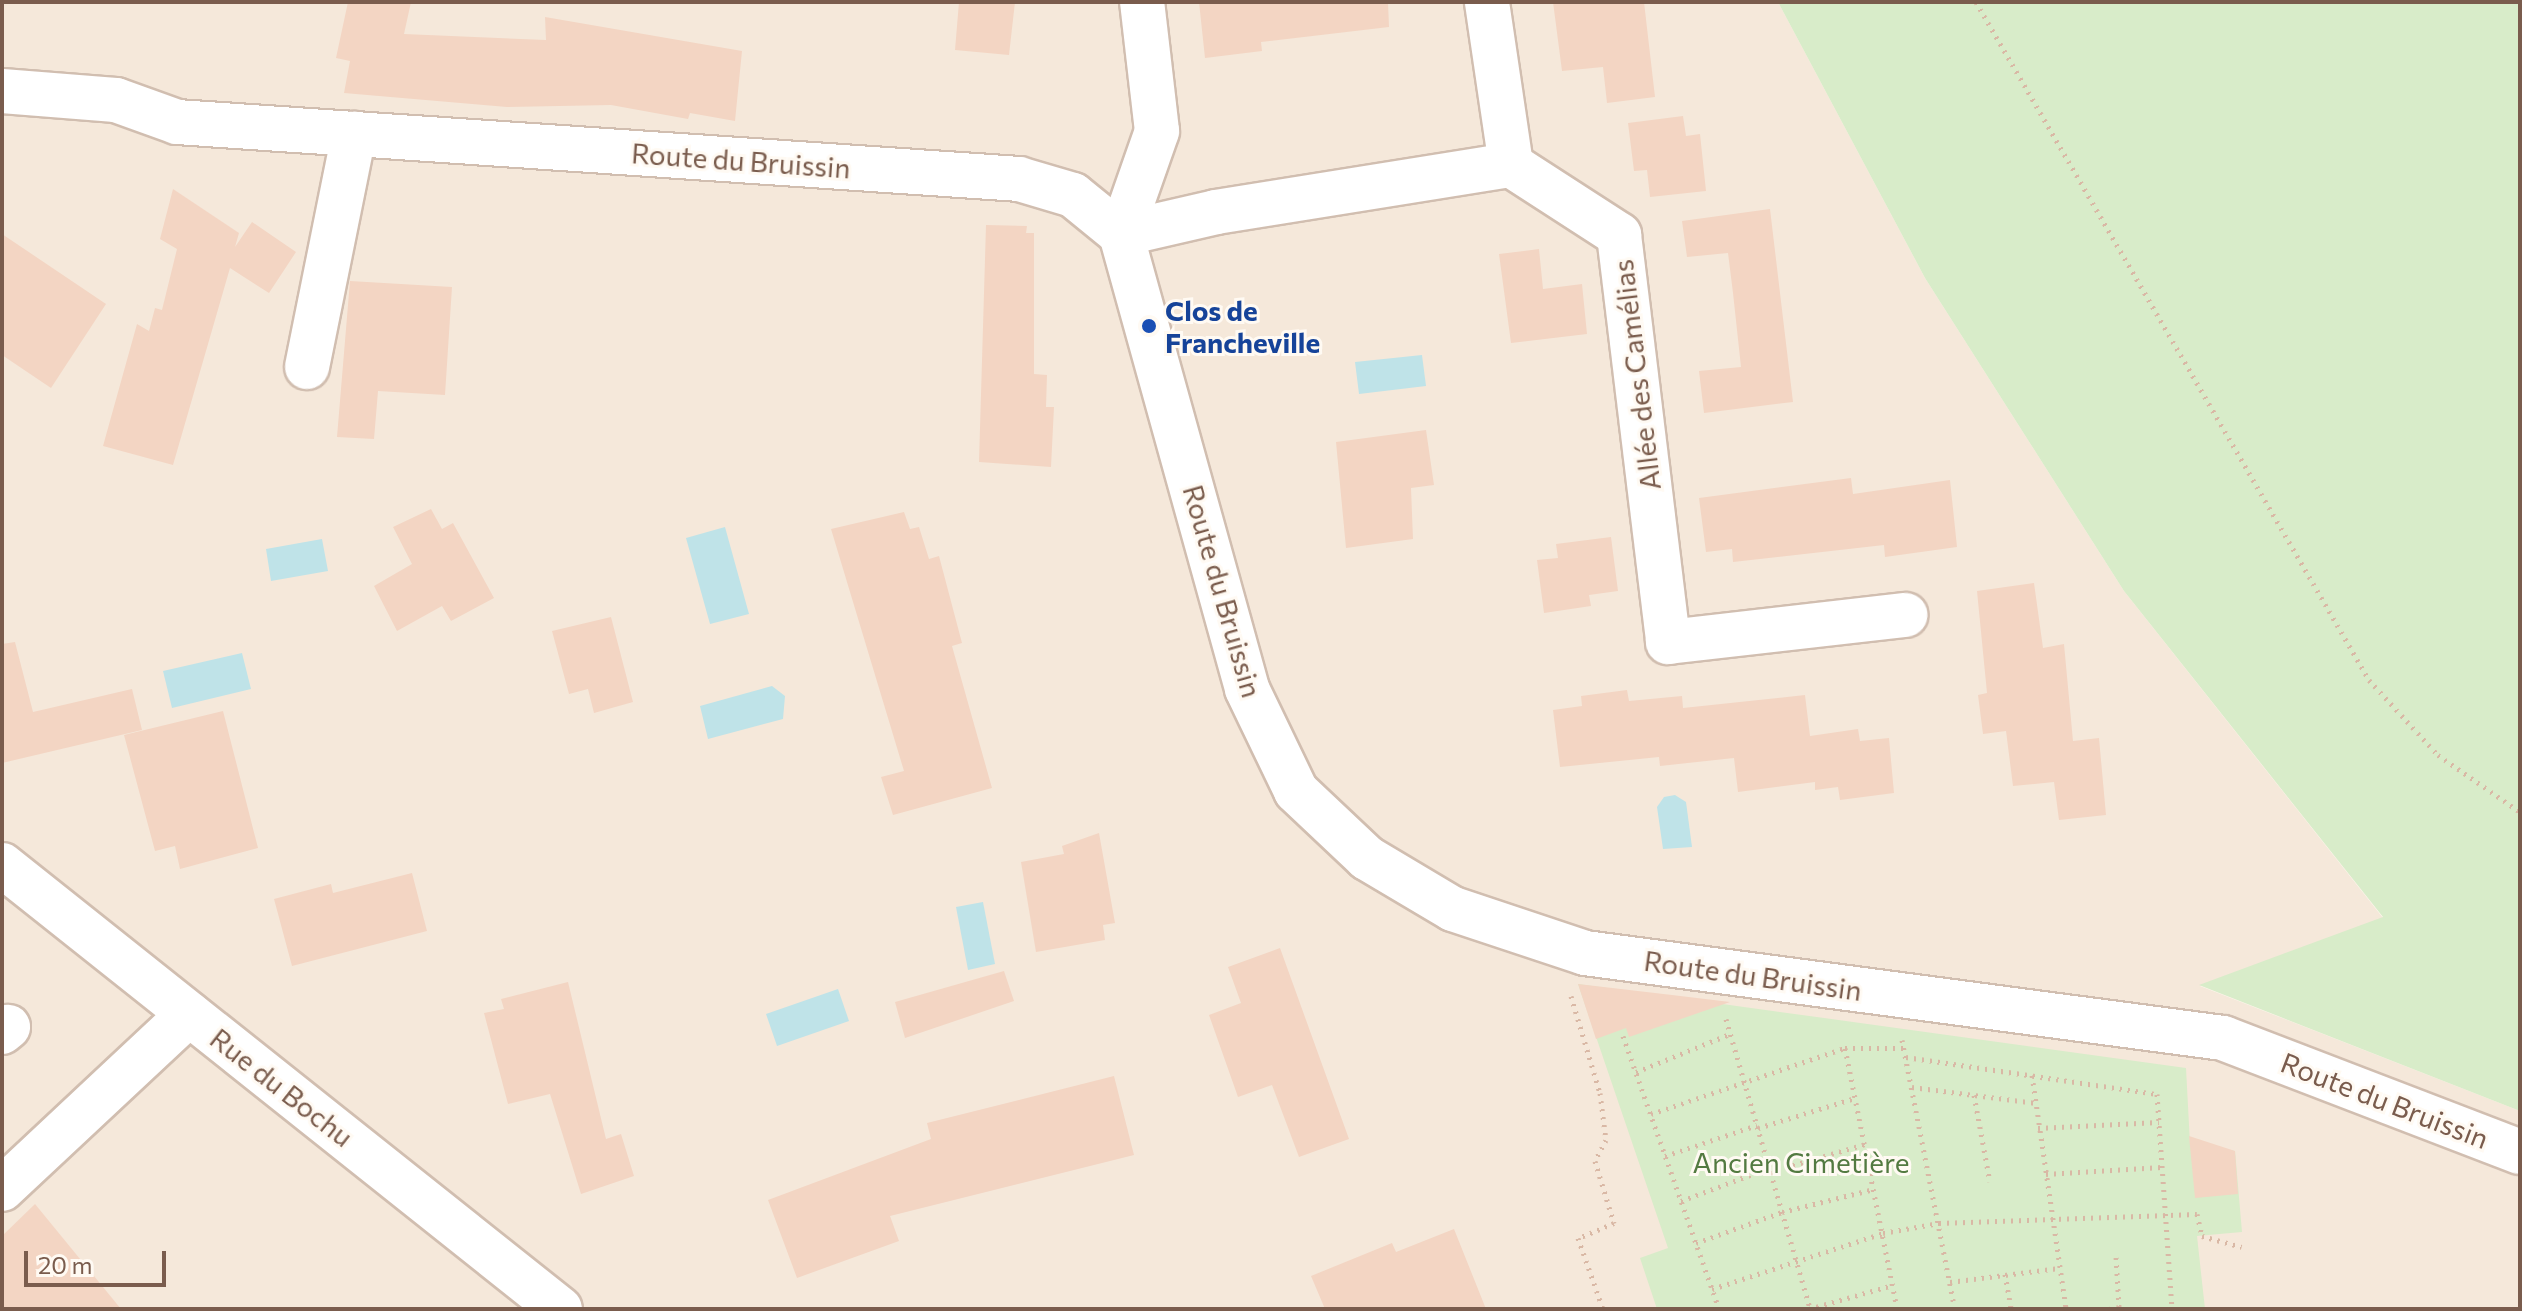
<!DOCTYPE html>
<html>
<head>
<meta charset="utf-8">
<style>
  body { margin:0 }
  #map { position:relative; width:2522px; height:1311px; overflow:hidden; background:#fdf6ec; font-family:Commissioner,sans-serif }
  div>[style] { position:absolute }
  .residential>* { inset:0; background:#f5e8da }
  .green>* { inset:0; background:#d8ecc9 }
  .water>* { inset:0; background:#bfe3e8 }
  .building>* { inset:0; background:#f3d5c3 }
  .path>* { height:5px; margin-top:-2.5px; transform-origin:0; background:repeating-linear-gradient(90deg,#d9b8a5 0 2px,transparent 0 8px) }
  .roads { filter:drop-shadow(2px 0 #d1beb0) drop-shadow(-2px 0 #d1beb0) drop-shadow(0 2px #d1beb0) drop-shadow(0 -2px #d1beb0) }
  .minor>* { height:44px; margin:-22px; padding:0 22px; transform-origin:22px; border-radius:22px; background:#fff }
  .dots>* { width:22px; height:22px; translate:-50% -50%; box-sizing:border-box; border:4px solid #fffaf3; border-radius:50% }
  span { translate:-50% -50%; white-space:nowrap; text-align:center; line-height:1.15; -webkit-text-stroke:6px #fffaf3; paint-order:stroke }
  .street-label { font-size:28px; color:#7a5c4d }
  .transit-label { font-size:28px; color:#164399; font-weight:700 }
  .left { translate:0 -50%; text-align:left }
  .park-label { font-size:28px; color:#537a41 }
  .frame { position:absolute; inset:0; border:4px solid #7a5c4d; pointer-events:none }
  .scale { position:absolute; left:24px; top:1251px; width:142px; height:36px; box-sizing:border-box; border:4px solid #7a5c4d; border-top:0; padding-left:10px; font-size:24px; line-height:28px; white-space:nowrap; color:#7a5c4d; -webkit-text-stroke:6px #fffaf3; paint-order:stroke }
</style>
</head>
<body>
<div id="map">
  <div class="residential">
    <i style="clip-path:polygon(2px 2px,1778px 2px,1925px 278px,2124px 591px,2383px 918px,2200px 986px,2520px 1111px,2520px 1309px,2px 1309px)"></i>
  </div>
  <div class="green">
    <i style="clip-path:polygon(1778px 2px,2520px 2px,2520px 1111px,2199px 985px,2383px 917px,2124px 591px,1925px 278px)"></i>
    <i style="clip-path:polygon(1578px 984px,2186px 1068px,2190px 1144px,2235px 1151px,2242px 1232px,2197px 1236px,2205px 1309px,1657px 1309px,1640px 1258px,1668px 1248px)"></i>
  </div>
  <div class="water">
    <i style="clip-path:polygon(1422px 355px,1426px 386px,1359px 394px,1355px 362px)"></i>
    <i style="clip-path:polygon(725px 527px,749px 614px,710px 624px,686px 538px)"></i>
    <i style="clip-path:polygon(322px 539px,328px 571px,271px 581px,266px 549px)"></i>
    <i style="clip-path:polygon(242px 653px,251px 689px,172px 708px,163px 671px)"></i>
    <i style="clip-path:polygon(772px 686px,785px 696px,783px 719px,708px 739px,700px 706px)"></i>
    <i style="clip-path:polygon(1675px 795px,1686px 802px,1692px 847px,1663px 849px,1657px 807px,1664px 797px)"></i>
    <i style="clip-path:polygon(983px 902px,995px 964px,968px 970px,956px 907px)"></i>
    <i style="clip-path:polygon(838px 989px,849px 1021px,777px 1046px,766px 1014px)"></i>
  </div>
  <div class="building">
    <i style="clip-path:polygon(348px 2px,411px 2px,404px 34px,546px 40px,545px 17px,742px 51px,735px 121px,690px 113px,688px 119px,611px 105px,507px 107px,344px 93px,350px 61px,336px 58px)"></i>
    <i style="clip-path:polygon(959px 2px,1015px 2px,1009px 55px,955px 50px)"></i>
    <i style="clip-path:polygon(1199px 2px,1388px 2px,1389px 27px,1261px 42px,1262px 51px,1205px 58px)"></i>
    <i style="clip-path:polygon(1553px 2px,1644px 2px,1655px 97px,1607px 103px,1603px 67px,1562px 71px)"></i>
    <i style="clip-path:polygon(1683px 116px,1686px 136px,1700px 134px,1706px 191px,1650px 197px,1647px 170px,1634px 171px,1628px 123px)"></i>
    <i style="clip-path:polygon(173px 189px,239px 233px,235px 247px,252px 222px,296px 252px,269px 293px,230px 268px,173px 465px,103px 446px,137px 324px,149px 331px,155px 308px,162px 310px,177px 249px,160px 239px)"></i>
    <i style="clip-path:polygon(1770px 209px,1793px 402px,1704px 413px,1699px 371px,1741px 367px,1733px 293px,1728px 253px,1687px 257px,1682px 221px)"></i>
    <i style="clip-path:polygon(986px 225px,1027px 226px,1026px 233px,1034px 233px,1034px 374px,1047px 375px,1046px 407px,1054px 407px,1051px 467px,979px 462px)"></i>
    <i style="clip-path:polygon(2px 234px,106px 304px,51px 388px,2px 355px)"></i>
    <i style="clip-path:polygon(1539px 249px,1543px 289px,1582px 284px,1587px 334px,1511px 343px,1499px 254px)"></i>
    <i style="clip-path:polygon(350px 281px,452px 287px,445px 395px,378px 391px,374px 439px,337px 437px)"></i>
    <i style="clip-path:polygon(1426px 430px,1434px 485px,1411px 488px,1413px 539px,1346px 548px,1336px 442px)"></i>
    <i style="clip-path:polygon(1851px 478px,1853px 494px,1950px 480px,1957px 547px,1885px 557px,1884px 545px,1733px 562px,1732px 549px,1706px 552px,1699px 498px)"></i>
    <i style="clip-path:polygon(431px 509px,442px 529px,453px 523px,494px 598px,451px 621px,442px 606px,397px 631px,374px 586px,412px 564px,393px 527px)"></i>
    <i style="clip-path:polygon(904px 512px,910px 529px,919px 527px,929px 559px,939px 556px,962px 643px,952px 646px,992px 788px,893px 815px,881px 777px,904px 771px,831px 529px)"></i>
    <i style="clip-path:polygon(1611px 537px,1618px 591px,1589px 595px,1591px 606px,1544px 613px,1537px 560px,1558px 558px,1556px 544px)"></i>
    <i style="clip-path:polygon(2034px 583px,2043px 648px,2064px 644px,2073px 741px,2099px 738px,2106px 815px,2059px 820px,2054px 782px,2013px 786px,2006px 731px,1983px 734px,1978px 695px,1987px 693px,1977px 591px)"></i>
    <i style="clip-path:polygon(611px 617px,633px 702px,594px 713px,588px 689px,569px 694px,552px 631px)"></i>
    <i style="clip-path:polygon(15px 642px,33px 712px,132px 689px,142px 730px,2px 763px,2px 644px)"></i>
    <i style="clip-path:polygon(1627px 690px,1629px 701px,1682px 696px,1683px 708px,1805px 695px,1810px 736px,1858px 729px,1860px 741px,1889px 738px,1894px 793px,1840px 800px,1838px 787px,1815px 790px,1815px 782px,1738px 792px,1734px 758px,1660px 766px,1659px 757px,1560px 767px,1553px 710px,1582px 706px,1581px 696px)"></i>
    <i style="clip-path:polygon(223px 711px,258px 848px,180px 869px,175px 846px,155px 851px,124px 735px)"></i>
    <i style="clip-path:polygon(1099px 833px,1115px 923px,1103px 925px,1105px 940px,1036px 952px,1021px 862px,1064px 854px,1062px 846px)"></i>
    <i style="clip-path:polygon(412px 873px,427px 931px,292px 966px,274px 899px,331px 884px,333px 893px)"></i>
    <i style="clip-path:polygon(1280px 948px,1349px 1139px,1299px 1157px,1272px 1085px,1238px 1097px,1209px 1015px,1241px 1003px,1228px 967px)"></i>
    <i style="clip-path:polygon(1004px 971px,1014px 1001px,905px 1038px,895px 1002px)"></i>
    <i style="clip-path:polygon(568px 982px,606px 1139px,621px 1134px,634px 1176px,581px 1194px,550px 1094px,508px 1104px,484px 1013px,504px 1009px,501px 999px)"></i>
    <i style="clip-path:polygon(1578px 984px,1672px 995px,1730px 1002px,1629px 1037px,1626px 1028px,1596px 1039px)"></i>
    <i style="clip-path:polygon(1114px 1076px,1134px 1155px,890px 1216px,899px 1241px,797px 1278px,768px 1200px,931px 1139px,927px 1123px)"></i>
    <i style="clip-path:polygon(2189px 1136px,2235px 1151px,2238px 1194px,2195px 1198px)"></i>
    <i style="clip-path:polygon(35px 1204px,121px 1309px,2px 1309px,2px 1236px)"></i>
    <i style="clip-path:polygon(1454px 1229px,1486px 1309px,1325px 1309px,1311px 1276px,1392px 1243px,1396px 1252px)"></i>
  </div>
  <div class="path">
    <i style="left:1976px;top:2px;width:784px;rotate:59.9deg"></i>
    <i style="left:2369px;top:680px;width:102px;rotate:47.4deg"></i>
    <i style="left:2438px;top:755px;width:100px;rotate:34.8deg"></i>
    <i style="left:1571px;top:996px;width:101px;rotate:73.4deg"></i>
    <i style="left:1600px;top:1093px;width:47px;rotate:82.7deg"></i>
    <i style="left:1606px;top:1140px;width:24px;rotate:118deg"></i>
    <i style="left:1595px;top:1161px;width:65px;rotate:73deg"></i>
    <i style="left:1614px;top:1223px;width:39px;rotate:157deg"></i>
    <i style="left:1578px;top:1238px;width:75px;rotate:70.6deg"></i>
    <i style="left:1726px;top:1019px;width:302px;rotate:73.8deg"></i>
    <i style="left:1623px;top:1036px;width:289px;rotate:70.6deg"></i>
    <i style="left:1902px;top:1040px;width:274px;rotate:78.9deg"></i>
    <i style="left:1845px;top:1048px;width:266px;rotate:78.7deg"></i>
    <i style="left:1906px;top:1057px;width:254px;rotate:8.4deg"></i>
    <i style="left:2157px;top:1094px;width:216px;rotate:86deg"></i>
    <i style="left:1636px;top:1072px;width:101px;rotate:-22deg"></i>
    <i style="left:2032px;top:1075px;width:236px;rotate:81.7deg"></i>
    <i style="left:1912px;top:1087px;width:124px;rotate:7.4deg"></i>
    <i style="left:1974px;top:1095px;width:88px;rotate:79.6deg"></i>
    <i style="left:1651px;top:1114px;width:205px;rotate:-18.8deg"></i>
    <i style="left:1845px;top:1048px;width:59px"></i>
    <i style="left:1758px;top:1128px;width:102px;rotate:-17.2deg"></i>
    <i style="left:2038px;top:1128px;width:121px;rotate:-2.8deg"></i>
    <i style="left:1665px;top:1156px;width:97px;rotate:-18.6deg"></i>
    <i style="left:1770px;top:1172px;width:99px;rotate:-16.4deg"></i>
    <i style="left:2046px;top:1174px;width:116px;rotate:-3.5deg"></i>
    <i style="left:1681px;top:1201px;width:94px;rotate:-20.6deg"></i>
    <i style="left:1696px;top:1243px;width:91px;rotate:-19.8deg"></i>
    <i style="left:1782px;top:1212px;width:95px;rotate:-14deg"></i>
    <i style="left:2005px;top:1274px;width:36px;rotate:80deg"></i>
    <i style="left:1950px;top:1282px;width:110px;rotate:-7.3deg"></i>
    <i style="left:1712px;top:1289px;width:180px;rotate:-18.1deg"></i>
    <i style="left:1883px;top:1233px;width:57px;rotate:-10.1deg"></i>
    <i style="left:1939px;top:1223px;width:258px;rotate:-2deg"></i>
    <i style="left:2197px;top:1214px;width:23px;rotate:77deg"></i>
    <i style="left:2202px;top:1236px;width:41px;rotate:15.4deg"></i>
    <i style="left:1809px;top:1309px;width:87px;rotate:-15.9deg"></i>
    <i style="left:2109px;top:1309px;width:10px;rotate:-11deg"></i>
    <i style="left:2119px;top:1307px;width:50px;rotate:-93.4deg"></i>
  </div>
  <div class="roads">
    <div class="minor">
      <i style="left:2px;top:91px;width:114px;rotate:4.5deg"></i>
      <i style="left:116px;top:100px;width:65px;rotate:19.8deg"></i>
      <i style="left:177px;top:122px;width:844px;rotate:3.87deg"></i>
      <i style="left:1019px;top:179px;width:56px;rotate:16.5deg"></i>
      <i style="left:1073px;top:195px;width:62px;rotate:39.1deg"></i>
      <i style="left:1121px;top:234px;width:472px;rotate:74.5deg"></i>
      <i style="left:1247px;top:689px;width:113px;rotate:64.3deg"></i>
      <i style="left:1296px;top:791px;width:98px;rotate:43.3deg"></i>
      <i style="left:1367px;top:858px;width:100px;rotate:30.7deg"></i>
      <i style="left:1453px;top:909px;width:139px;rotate:18.4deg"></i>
      <i style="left:1585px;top:953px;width:644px;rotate:7.59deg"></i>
      <i style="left:2223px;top:1038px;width:318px;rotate:21deg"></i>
      <i style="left:1511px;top:165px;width:129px;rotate:32.9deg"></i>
      <i style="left:1619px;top:235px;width:410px;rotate:83.1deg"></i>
      <i style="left:1668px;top:642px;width:239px;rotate:-6.5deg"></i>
      <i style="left:1121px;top:234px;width:98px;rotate:-13deg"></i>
      <i style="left:1216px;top:212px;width:299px;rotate:-9.1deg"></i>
      <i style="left:1511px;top:165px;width:165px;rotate:-98.4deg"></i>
      <i style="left:1121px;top:234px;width:109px;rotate:-70.7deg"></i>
      <i style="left:1157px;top:131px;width:130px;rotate:-96.6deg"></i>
      <i style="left:307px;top:367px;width:238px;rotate:-78.6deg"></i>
      <i style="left:2px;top:865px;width:713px;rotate:38.51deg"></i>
      <i style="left:2px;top:1032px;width:8px;rotate:-40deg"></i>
      <i style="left:2px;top:1189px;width:256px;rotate:-43.1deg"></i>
    </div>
  </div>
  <div class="dots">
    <i style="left:1149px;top:326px;background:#1a4fb4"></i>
  </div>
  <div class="street-label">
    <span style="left:741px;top:160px;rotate:4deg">Route du Bruissin</span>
    <span style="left:1636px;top:375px;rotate:-97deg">Allée des Camélias</span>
    <span style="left:1223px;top:591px;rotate:74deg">Route du Bruissin</span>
    <span style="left:1753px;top:975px;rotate:8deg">Route du Bruissin</span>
    <span style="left:282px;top:1087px;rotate:38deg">Rue du Bochu</span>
    <span style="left:2385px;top:1100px;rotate:21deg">Route du Bruissin</span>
  </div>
  <div class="transit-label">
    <span class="left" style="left:1165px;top:326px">Clos de<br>Francheville</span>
  </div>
  <div class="park-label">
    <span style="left:1801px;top:1162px">Ancien Cimetière</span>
  </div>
  <div class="frame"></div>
  <div class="scale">20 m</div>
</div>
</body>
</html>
